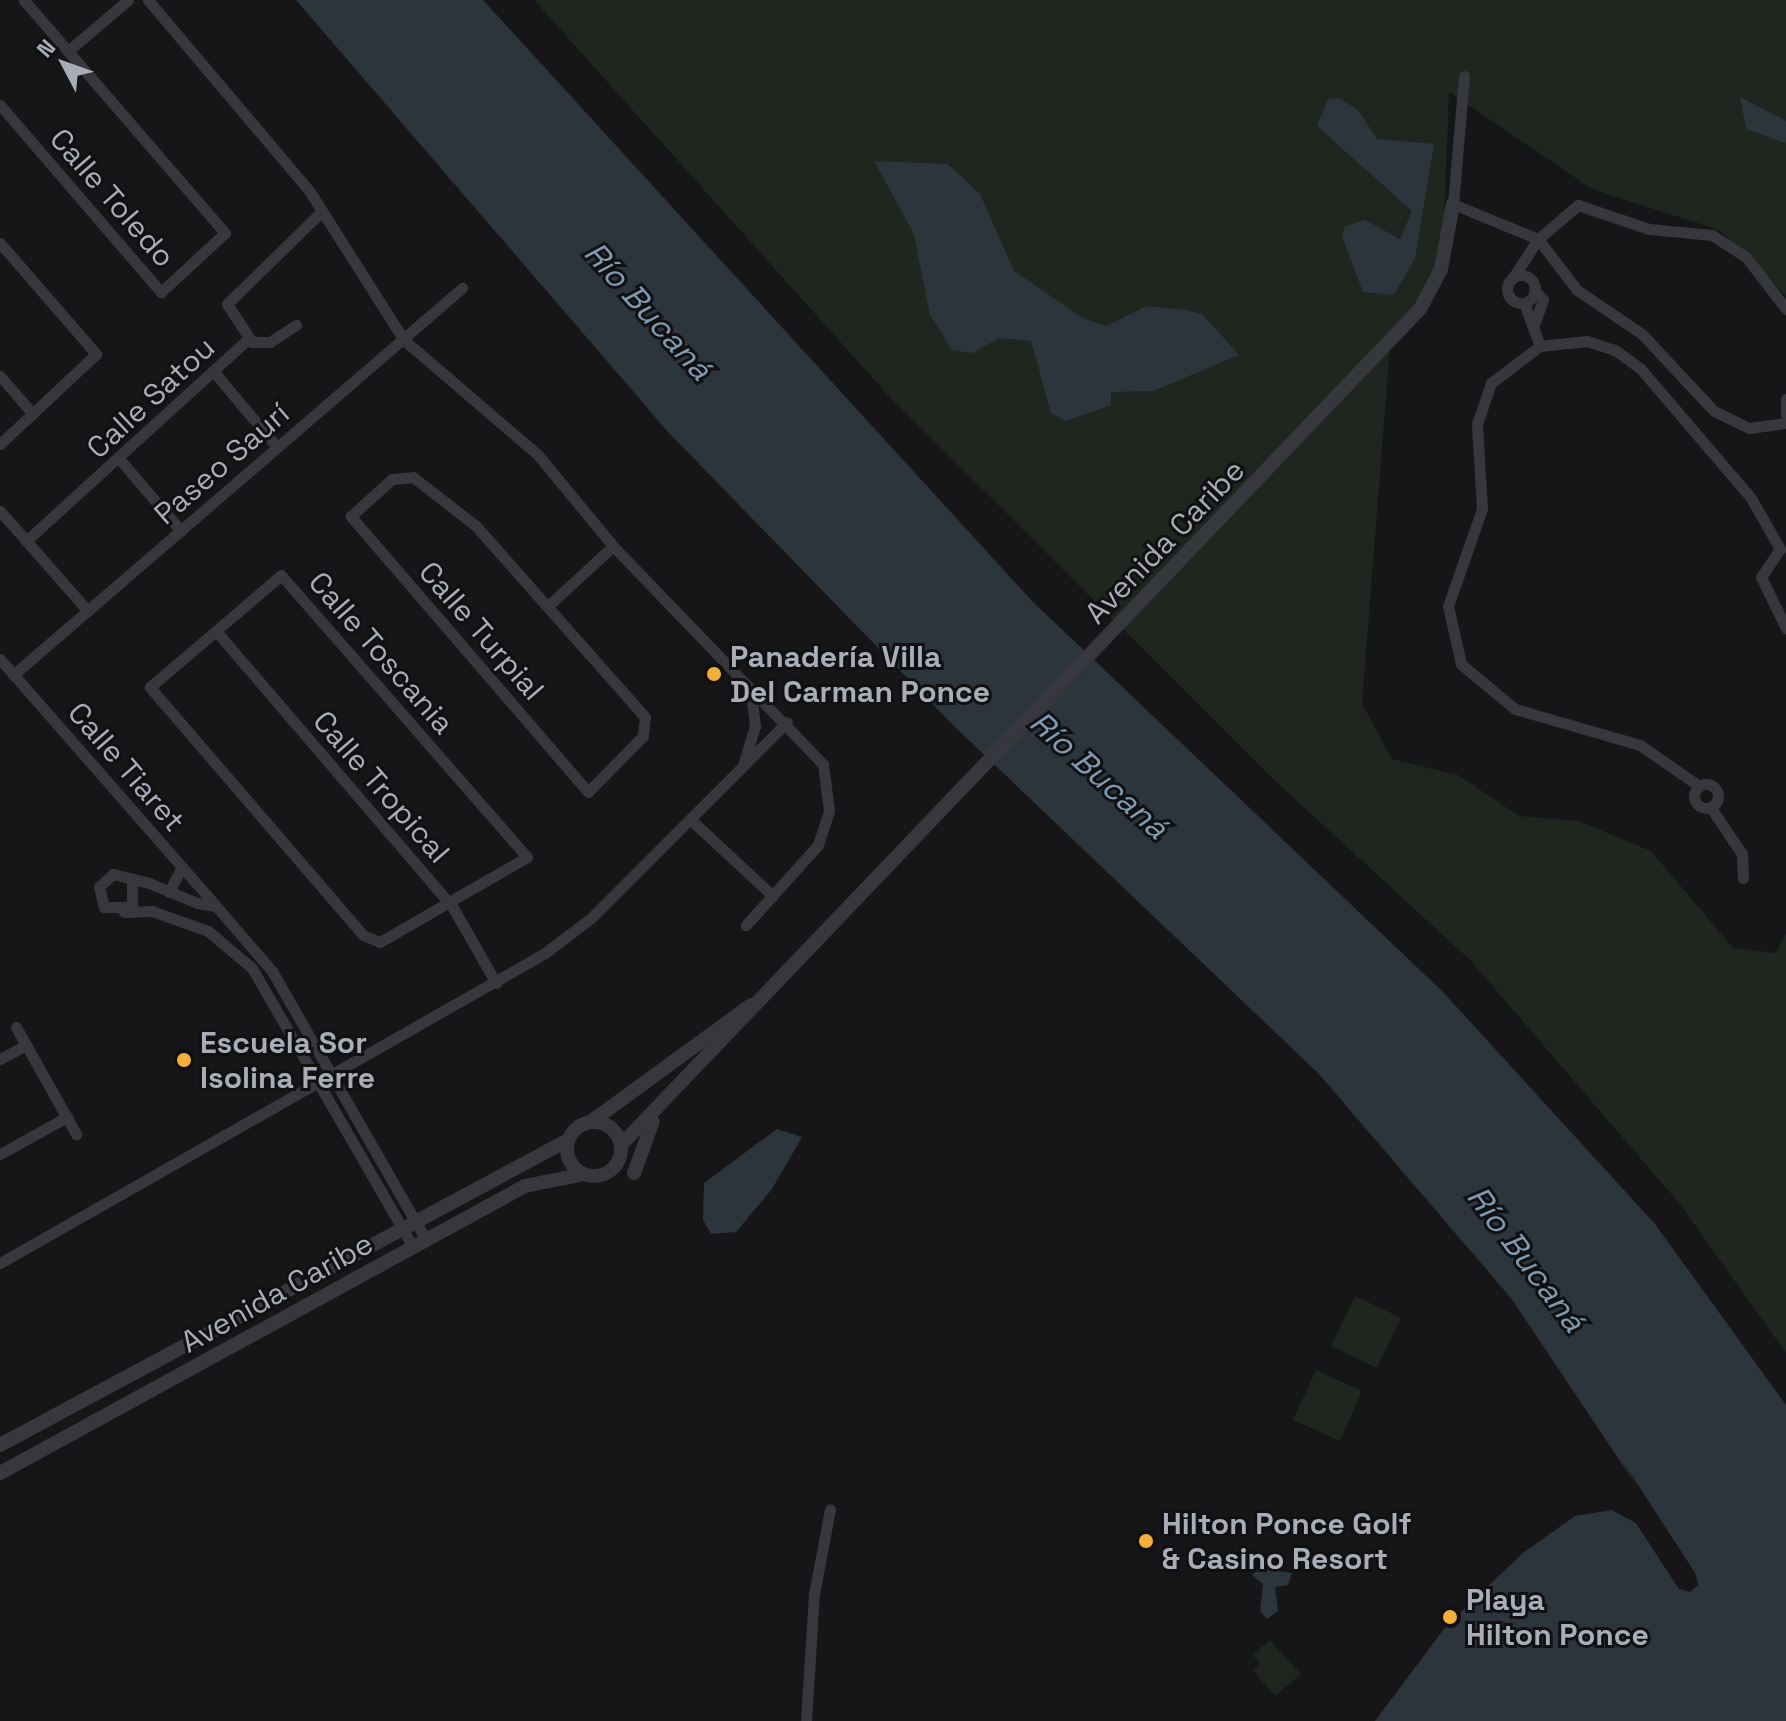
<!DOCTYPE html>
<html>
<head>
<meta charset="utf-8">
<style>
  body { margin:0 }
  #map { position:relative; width:1786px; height:1721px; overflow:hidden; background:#161618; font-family:"Space Grotesk",sans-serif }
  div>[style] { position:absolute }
  .green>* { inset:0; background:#1e261f }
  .water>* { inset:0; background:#2c353c }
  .pier>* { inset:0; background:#161618 }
  .minor>* { height:11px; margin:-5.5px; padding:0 5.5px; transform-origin:5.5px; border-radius:5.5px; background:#37383d }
  .minor>.ring { margin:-5.5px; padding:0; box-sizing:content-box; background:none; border:11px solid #37383d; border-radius:50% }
  .tertiary>* { height:14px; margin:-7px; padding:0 7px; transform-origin:7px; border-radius:7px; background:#37383d }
  .tertiary>.ring { margin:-7px; padding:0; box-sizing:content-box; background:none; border:14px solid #37383d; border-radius:50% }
  .dots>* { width:22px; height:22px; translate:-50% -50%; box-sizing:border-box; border:4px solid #111113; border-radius:50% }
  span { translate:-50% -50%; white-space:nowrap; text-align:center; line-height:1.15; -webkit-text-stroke:6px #111113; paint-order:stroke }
  .street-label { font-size:30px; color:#a8adb8 }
  .poi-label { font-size:30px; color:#a8adb8; font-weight:700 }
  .left { translate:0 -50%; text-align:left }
  .water-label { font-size:32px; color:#7f9bb3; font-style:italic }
  .north { position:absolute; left:24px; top:24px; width:80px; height:80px; -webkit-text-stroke:6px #111113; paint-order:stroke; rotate:311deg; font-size:22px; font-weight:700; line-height:32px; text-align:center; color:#a8adb8 }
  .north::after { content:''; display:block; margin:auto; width:28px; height:36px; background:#a8adb8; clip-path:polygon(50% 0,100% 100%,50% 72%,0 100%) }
</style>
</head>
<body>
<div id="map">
  <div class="green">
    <i style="clip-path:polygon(534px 0,1786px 0,1786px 296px,1719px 230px,1592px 189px,1449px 92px,1443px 249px,1418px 303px,1391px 333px,1362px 704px,1392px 759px,1458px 775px,1519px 816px,1578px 821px,1651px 851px,1733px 948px,1776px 953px,1786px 933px,1786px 1353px,1679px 1203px,1471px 961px,1270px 776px,887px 394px)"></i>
    <i style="clip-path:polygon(1355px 1296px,1401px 1318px,1377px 1368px,1331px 1346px)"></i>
    <i style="clip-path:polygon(1316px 1370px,1362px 1391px,1340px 1441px,1293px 1420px)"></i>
    <i style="clip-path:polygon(1270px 1640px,1301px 1674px,1275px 1696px,1253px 1671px,1260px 1664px,1253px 1655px)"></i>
  </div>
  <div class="water">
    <i style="clip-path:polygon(296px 0,483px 0,1032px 601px,1443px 992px,1655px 1224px,1786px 1405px,1786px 1721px,1375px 1721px,1447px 1625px,1523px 1553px,1575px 1516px,1612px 1510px,1636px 1523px,1679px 1589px,1698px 1585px,1695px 1573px,1511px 1298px,1319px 1074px,955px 727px,669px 433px)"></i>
    <i style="clip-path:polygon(1740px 97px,1786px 121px,1786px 143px,1746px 129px)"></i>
    <i style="clip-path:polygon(1339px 98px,1358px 110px,1377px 139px,1434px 144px,1415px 258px,1394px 295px,1363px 292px,1342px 236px,1345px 226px,1365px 220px,1400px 239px,1412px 211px,1317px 126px,1328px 99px)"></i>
    <i style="clip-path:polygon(874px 161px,948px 164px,980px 194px,1014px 271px,1083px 318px,1106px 326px,1147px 306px,1184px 310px,1202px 314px,1239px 355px,1153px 391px,1111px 392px,1111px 405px,1065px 421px,1051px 413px,1031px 341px,1000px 338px,972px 353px,952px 350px,930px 315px,914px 234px)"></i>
    <i style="clip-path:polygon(777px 1129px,802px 1137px,772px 1189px,736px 1232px,711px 1234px,703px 1220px,704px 1183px)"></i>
    <i style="clip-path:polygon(1258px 1568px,1292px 1573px,1288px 1585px,1275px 1587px,1278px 1611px,1267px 1619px,1260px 1611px,1263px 1584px,1252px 1575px)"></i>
  </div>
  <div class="pier">
    <i style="clip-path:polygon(1620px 1457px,1695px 1573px,1698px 1585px,1690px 1592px,1679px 1589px,1636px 1523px,1612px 1510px,1639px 1520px,1682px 1586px,1694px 1584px)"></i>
  </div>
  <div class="minor">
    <i style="left:148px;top:0;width:251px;rotate:49.8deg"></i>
    <i style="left:310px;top:192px;width:175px;rotate:57.6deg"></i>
    <i style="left:404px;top:340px;width:177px;rotate:40.6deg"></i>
    <i style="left:538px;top:455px;width:118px;rotate:50.5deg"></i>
    <i style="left:613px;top:546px;width:303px;rotate:46.1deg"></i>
    <i style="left:823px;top:764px;width:47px;rotate:82.7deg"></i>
    <i style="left:829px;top:811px;width:36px;rotate:108deg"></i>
    <i style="left:818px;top:845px;width:108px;rotate:132deg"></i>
    <i style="left:68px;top:51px;width:79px;rotate:-40.4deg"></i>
    <i style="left:1464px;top:76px;width:128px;rotate:94.9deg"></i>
    <i style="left:1453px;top:204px;width:92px;rotate:22.4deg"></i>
    <i style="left:1538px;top:239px;width:48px;rotate:123deg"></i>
    <i style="left:0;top:105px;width:247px;rotate:49.3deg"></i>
    <i style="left:161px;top:292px;width:87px;rotate:-42.7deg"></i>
    <i style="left:225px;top:233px;width:308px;rotate:-130.8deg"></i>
    <i style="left:0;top:243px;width:147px;rotate:49.1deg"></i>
    <i style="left:96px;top:354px;width:132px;rotate:136.8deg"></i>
    <i class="ring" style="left:1507px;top:275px;width:17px;height:17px"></i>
    <i style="left:1524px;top:303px;width:46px;rotate:69.6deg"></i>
    <i style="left:1786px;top:309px;width:66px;rotate:-127.6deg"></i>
    <i style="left:1746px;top:257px;width:40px;rotate:-147.1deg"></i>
    <i style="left:1712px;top:235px;width:63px;rotate:-174.6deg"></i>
    <i style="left:1649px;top:229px;width:75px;rotate:-161.3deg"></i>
    <i style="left:1578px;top:205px;width:52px;rotate:139.6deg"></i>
    <i style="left:1538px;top:239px;width:64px;rotate:52.6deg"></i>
    <i style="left:1577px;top:290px;width:78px;rotate:34.1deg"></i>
    <i style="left:1642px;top:334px;width:105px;rotate:46.9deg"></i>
    <i style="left:1714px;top:411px;width:39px;rotate:26deg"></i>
    <i style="left:1749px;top:428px;width:37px;rotate:-8deg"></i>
    <i style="left:296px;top:325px;width:31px;rotate:147deg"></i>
    <i style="left:270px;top:342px;width:18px;rotate:180deg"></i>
    <i style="left:252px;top:342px;width:45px;rotate:-123.3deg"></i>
    <i style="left:227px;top:304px;width:132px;rotate:-44.4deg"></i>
    <i style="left:1533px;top:327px;width:29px;rotate:-70deg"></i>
    <i style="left:1543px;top:300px;width:13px;rotate:-132deg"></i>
    <i style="left:214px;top:372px;width:98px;rotate:50deg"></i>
    <i style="left:0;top:376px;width:50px;rotate:49deg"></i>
    <i style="left:1786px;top:399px;width:15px;rotate:90deg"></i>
    <i style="left:121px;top:461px;width:92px;rotate:49.4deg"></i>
    <i style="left:413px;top:477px;width:80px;rotate:37.9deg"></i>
    <i style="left:476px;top:526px;width:255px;rotate:48.5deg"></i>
    <i style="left:645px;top:717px;width:19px;rotate:96deg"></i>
    <i style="left:643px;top:736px;width:78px;rotate:134.5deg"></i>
    <i style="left:588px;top:792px;width:364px;rotate:-130.7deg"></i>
    <i style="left:351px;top:516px;width:55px;rotate:-42.1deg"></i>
    <i style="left:392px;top:479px;width:21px;rotate:-5deg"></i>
    <i style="left:0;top:511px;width:133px;rotate:48.7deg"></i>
    <i style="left:26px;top:541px;width:300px;rotate:-42.3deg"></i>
    <i style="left:1780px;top:549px;width:34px;rotate:124deg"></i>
    <i style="left:1761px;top:577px;width:57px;rotate:63.9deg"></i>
    <i style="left:281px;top:575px;width:374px;rotate:48.9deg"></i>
    <i style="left:527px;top:857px;width:170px;rotate:150deg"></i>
    <i style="left:380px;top:942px;width:18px;rotate:-158deg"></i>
    <i style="left:363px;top:935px;width:327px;rotate:-130.7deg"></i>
    <i style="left:150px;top:687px;width:172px;rotate:-40.5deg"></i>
    <i style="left:548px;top:606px;width:88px;rotate:-42.7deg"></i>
    <i style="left:216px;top:631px;width:362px;rotate:49.4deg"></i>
    <i style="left:452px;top:906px;width:89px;rotate:60.3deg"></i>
    <i style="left:0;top:659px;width:328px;rotate:48.8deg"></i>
    <i style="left:13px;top:675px;width:593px;rotate:-40.76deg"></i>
    <i style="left:744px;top:762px;width:38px;rotate:-73deg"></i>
    <i style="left:755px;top:726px;width:35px;rotate:-97deg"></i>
    <i class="ring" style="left:1694px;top:784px;width:13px;height:13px"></i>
    <i style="left:1699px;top:786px;width:72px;rotate:-145.2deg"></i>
    <i style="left:1640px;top:745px;width:130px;rotate:-163.9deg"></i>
    <i style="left:1515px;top:709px;width:70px;rotate:-140.2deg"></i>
    <i style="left:1461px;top:664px;width:59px;rotate:-102.6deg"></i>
    <i style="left:1448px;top:606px;width:103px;rotate:-70.7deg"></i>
    <i style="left:1482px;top:509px;width:85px;rotate:-93.4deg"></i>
    <i style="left:1477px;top:424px;width:43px;rotate:-71.1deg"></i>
    <i style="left:1491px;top:383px;width:61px;rotate:-37.1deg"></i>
    <i style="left:1540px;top:346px;width:47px;rotate:-6.1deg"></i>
    <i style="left:1587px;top:341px;width:29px;rotate:18deg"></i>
    <i style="left:1615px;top:350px;width:31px;rotate:36deg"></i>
    <i style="left:1640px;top:368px;width:171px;rotate:49.5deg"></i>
    <i style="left:1751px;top:498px;width:59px;rotate:60.4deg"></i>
    <i style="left:1711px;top:808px;width:55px;rotate:56deg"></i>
    <i style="left:1742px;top:854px;width:24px;rotate:88deg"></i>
    <i style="left:690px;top:819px;width:113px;rotate:42.9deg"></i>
    <i style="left:132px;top:879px;width:28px;rotate:90deg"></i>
    <i style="left:132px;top:907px;width:28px;rotate:180deg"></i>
    <i style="left:104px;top:907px;width:21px;rotate:-104deg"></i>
    <i style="left:99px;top:887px;width:19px;rotate:-43deg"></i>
    <i style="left:113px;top:874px;width:37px;rotate:14deg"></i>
    <i style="left:149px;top:883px;width:52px;rotate:22.6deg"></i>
    <i style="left:197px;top:903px;width:19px;rotate:9deg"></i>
    <i style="left:216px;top:906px;width:86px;rotate:49.3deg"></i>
    <i style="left:272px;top:971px;width:310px;rotate:60.2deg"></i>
    <i style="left:169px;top:892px;width:28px;rotate:-63deg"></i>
    <i style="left:124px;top:912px;width:28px;rotate:-2deg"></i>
    <i style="left:152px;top:911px;width:59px;rotate:19.7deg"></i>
    <i style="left:208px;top:931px;width:57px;rotate:40.1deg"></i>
    <i style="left:252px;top:968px;width:322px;rotate:60deg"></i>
    <i style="left:16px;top:1027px;width:123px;rotate:60.7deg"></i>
    <i style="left:0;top:1059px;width:30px;rotate:-28deg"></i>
    <i style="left:0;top:1154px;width:77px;rotate:-28.9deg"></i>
    <i style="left:0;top:1263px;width:627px;rotate:-29.63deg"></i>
    <i style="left:545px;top:953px;width:58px;rotate:-37.3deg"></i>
    <i style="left:591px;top:918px;width:277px;rotate:-45deg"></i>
    <i style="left:806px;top:1721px;width:127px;rotate:-86.4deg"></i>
    <i style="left:814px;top:1594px;width:86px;rotate:-79.3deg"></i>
  </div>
  <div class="tertiary">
    <i style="left:592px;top:1121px;width:197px;rotate:-36.1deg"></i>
    <i class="ring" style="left:567px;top:1122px;width:40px;height:40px"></i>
    <i style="left:622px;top:1144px;width:1155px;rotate:-46.3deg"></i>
    <i style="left:1420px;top:309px;width:45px;rotate:-62.3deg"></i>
    <i style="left:1441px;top:269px;width:66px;rotate:-79.5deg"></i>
    <i style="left:634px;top:1173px;width:55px;rotate:-69.9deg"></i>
    <i style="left:0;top:1445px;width:645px;rotate:-28.23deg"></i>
    <i style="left:0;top:1473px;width:598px;rotate:-28.66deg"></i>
    <i style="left:525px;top:1186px;width:60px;rotate:-11.5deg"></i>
  </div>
  <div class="dots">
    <i style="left:714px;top:674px;background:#f2b134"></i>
    <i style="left:184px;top:1060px;background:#f2b134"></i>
    <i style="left:1146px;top:1541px;background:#f2b134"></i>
    <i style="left:1450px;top:1617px;background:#f2b134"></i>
  </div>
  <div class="street-label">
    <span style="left:112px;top:198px;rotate:49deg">Calle Toledo</span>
    <span style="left:151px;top:398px;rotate:-43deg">Calle Satou</span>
    <span style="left:222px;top:464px;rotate:-41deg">Paseo Saurí</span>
    <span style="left:1165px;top:542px;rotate:-46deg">Avenida Caribe</span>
    <span style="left:481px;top:631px;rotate:49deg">Calle Turpial</span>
    <span style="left:381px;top:653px;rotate:49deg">Calle Toscania</span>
    <span style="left:126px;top:767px;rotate:49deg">Calle Tiaret</span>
    <span style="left:381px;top:787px;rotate:49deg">Calle Tropical</span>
    <span style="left:277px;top:1293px;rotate:-29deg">Avenida Caribe</span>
  </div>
  <div class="poi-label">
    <span class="left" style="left:730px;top:674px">Panadería Villa<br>Del Carman Ponce</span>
    <span class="left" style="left:200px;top:1060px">Escuela Sor<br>Isolina Ferre</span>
    <span class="left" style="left:1162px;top:1541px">Hilton Ponce Golf<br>&amp; Casino Resort</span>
    <span class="left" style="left:1466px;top:1617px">Playa<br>Hilton Ponce</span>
  </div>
  <div class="water-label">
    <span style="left:648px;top:311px;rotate:48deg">Río Bucaná</span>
    <span style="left:1099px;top:775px;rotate:42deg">Río Bucaná</span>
    <span style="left:1526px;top:1259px;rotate:53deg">Río Bucaná</span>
  </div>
  <div class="north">N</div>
</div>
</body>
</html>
